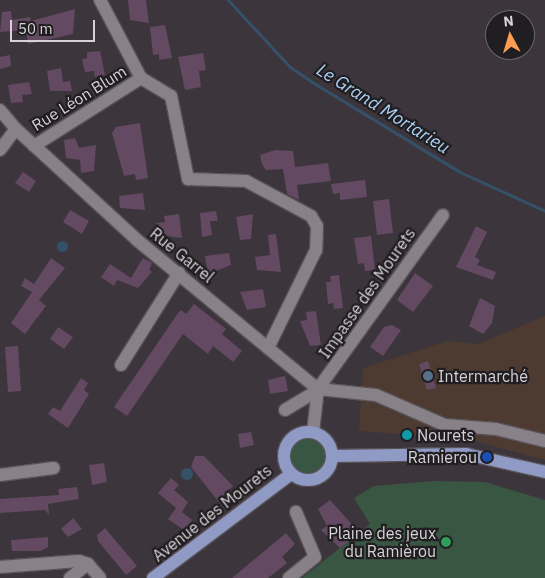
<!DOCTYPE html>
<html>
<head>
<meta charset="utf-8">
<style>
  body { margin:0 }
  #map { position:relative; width:545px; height:578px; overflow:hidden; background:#3c353b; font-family:"IBM Plex Sans",sans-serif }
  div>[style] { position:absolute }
  .commercial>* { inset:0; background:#4d3b32 }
  .green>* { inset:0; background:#395643 }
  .round { border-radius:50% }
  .water>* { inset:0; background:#355169 }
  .stream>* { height:3px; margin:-1.5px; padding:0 1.5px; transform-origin:1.5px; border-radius:1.5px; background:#355169 }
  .building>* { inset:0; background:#634962 }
  .roads { filter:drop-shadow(1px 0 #595358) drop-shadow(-1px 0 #595358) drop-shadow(0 1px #595358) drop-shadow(0 -1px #595358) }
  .minor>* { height:12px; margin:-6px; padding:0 6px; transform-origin:6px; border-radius:6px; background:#888188 }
  .major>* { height:12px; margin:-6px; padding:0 6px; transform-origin:6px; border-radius:6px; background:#8f9ac5 }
  .major>.ring { margin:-6px; padding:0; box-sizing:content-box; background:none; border:12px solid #8f9ac5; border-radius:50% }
  .dots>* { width:14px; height:14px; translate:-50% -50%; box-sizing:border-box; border:2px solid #211e21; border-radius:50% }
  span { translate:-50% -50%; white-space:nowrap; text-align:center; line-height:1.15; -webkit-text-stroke:4.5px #211e21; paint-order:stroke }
  .street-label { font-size:16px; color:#d6d2d6 }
  .poi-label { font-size:16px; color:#d6d2d6 }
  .left { translate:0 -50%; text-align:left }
  .right { translate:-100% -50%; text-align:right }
  .water-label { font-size:18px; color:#a9d1f5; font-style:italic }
  .north { position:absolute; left:485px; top:10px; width:50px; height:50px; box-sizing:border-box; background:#211e21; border:1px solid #696669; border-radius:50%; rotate:354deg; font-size:14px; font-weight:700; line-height:20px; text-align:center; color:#d6d2d6 }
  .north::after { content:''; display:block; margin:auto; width:18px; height:22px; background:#fb9e50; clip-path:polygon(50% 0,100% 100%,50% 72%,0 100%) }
  .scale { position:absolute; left:10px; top:20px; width:85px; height:22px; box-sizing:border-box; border:2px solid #d6d2d6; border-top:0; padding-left:6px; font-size:15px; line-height:18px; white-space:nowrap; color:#d6d2d6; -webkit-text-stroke:4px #211e21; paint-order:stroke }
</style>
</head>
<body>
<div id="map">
  <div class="commercial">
    <i style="clip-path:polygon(545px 316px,545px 460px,471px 440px,359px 431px,363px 368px,448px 341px,478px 344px)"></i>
  </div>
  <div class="green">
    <i class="round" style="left:289px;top:437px;width:38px;height:38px"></i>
    <i style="clip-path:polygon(434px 481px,485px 482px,545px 500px,545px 578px,302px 578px,370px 524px,354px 498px,374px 486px)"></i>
  </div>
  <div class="water">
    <i class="round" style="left:56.5px;top:240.5px;width:11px;height:11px"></i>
    <i class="round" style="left:181px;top:468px;width:12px;height:12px"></i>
  </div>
  <div class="stream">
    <i style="left:228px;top:0;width:91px;rotate:47.2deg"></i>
    <i style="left:290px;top:67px;width:27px;rotate:34deg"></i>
    <i style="left:312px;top:82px;width:173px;rotate:31.3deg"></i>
    <i style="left:460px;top:172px;width:94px;rotate:24.6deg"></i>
  </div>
  <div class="building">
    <i style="clip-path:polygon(128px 0,146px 0,149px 23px,130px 20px)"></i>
    <i style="clip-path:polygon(75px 9px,73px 34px,28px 44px,26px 30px,0 32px,2px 12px,11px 11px,12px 20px,30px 17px,31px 21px)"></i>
    <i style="clip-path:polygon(165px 25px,172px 58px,159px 60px,159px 54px,153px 55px,150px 27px)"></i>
    <i style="clip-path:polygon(100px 51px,105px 75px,95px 77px,94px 71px,85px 72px,82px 59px,87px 58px,87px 52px)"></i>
    <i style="clip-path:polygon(203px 53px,206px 70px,199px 71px,201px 87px,185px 90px,178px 57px)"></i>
    <i style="clip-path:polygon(10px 55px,11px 66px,0 69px,0 57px)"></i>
    <i style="clip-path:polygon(61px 68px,63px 82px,70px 81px,72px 91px,50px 91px,47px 71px)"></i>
    <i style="clip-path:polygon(29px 82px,32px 94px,22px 95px,23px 102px,11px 103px,8px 85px)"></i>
    <i style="clip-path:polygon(140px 123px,148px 178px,136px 180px,135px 174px,124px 176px,112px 133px,116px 127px)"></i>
    <i style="clip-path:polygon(75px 138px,79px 148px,96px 145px,94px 171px,81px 173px,80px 160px,66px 158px,64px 140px)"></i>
    <i style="clip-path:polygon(275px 150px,293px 151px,295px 167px,328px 163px,331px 181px,297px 185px,299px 200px,287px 194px,283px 169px,266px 170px,262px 164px,260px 155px)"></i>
    <i style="clip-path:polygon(23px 172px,36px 181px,29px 192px,15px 183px)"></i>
    <i style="clip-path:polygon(365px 180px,367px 197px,340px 200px,340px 193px,333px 194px,331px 184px)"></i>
    <i style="clip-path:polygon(143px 193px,145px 210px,120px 208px,119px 196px)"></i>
    <i style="clip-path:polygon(389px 199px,393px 233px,377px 235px,373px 201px)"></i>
    <i style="clip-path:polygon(70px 210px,89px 221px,82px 234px,63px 222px)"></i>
    <i style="clip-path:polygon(216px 211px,218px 221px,210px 221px,212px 235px,202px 237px,200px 213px)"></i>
    <i style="clip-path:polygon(179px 214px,182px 238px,157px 235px,156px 223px,165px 222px,164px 216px)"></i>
    <i style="clip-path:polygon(253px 214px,251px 239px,240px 240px,236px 217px)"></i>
    <i style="clip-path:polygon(476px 226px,487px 232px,475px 257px,480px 260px,477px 265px,496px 272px,493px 280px,456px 267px)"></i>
    <i style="clip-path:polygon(276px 234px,281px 272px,257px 270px,255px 257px,270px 255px,268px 235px)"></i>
    <i style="clip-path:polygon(371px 236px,375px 270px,365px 271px,364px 263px,358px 264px,354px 238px)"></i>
    <i style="clip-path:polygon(229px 253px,231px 265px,208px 274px,205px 256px)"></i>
    <i style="clip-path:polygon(51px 258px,65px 268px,39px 300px,46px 306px,25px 334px,11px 323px,32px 292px,21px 286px,25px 278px,34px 284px)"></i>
    <i style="clip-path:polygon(143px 258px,152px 263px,149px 270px,152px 272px,138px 288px,117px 280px,114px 286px,101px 277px,110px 264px,131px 278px)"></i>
    <i style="clip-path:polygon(415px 273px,433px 286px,413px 312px,397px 300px)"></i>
    <i style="clip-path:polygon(339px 275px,343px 308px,334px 309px,333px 303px,328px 304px,326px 282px,331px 282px,330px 276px)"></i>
    <i style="clip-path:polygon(263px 289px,266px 307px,247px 310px,240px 292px)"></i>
    <i style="clip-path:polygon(480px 298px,495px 306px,492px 323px,483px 334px,469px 326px)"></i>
    <i style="clip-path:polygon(194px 304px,226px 329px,222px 334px,242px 351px,233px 362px,213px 346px,208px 354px,183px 334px,127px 416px,114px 407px,178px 313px,181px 310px,186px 314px)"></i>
    <i style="clip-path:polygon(316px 311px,321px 345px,310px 346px,300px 321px,307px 320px,306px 312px)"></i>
    <i style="clip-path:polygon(392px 325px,401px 330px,383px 356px,370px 347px,384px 327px)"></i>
    <i style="clip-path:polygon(58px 327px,73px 337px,64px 349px,50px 339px)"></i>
    <i style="clip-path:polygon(18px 346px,21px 391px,8px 392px,5px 347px)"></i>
    <i style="clip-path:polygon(428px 361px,436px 388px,427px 390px,419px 364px)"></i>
    <i style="clip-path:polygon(285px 376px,288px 391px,270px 394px,268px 380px)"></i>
    <i style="clip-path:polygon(81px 378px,88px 383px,84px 390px,89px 394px,68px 428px,48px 414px,53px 407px,60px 411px)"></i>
    <i style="clip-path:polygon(251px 432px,254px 445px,240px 448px,238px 434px)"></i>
    <i style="clip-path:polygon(195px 456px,204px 456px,233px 486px,218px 501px,191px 467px)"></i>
    <i style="clip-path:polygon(104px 463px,107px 482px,92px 485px,89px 465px)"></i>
    <i style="clip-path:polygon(171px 478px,179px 485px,174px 490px,188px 502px,182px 512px,192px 520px,184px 530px,168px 519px,176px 508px,158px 493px)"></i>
    <i style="clip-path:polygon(77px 487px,79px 499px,48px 504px,49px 515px,45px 510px,0 513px,0 499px,59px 495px,58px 489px)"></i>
    <i style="clip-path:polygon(330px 500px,356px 529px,351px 533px,354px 537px,340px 548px,321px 530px,327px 526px,318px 509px)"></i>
    <i style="clip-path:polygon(73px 518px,82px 529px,68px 537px,61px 529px)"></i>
    <i style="clip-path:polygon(105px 528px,137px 566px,126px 575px,98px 541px,97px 535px)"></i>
    <i style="clip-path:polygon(286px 533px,295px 544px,282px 557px,287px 563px,282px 567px,268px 578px,232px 578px)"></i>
    <i style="clip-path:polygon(48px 537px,48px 547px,41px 551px,12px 551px,11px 540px)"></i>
  </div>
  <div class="roads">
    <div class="minor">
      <i style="left:141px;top:78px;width:35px;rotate:31deg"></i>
      <i style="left:171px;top:96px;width:85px;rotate:78.4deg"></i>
      <i style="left:188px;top:179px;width:58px;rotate:2deg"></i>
      <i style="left:246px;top:181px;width:74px;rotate:28.3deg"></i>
      <i style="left:311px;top:216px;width:12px;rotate:59deg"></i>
      <i style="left:317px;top:226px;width:24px;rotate:92deg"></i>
      <i style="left:316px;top:250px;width:109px;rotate:116.1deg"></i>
      <i style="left:0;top:110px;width:25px;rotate:50deg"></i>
      <i style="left:16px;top:129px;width:164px;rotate:42.5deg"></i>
      <i style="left:137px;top:240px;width:234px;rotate:39.5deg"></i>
      <i style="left:318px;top:389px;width:58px;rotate:5.9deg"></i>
      <i style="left:376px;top:395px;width:75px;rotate:23.5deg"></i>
      <i style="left:445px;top:425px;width:51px;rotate:4.5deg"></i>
      <i style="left:496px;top:429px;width:50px;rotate:13.8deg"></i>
      <i style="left:34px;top:146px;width:127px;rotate:-32.4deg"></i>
      <i style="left:141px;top:78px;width:88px;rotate:-117.7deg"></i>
      <i style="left:0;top:150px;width:26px;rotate:-53deg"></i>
      <i style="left:121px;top:365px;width:109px;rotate:-57.8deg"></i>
      <i style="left:285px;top:410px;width:37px;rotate:-31deg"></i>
      <i style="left:313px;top:432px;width:43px;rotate:-83.4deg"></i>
      <i style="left:318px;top:389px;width:214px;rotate:-54.3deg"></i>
      <i style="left:0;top:475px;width:54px;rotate:-7.4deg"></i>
      <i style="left:0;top:567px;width:79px;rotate:-4.3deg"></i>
      <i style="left:79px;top:561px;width:9px;rotate:18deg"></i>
      <i style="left:88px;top:564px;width:18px;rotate:49deg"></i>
      <i style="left:70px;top:578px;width:23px;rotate:-38deg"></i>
      <i style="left:289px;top:578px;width:33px;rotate:-39deg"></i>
      <i style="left:315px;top:557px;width:49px;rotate:-112.9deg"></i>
    </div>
    <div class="major">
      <i class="ring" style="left:284px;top:432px;width:36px;height:36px"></i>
      <i style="left:332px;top:456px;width:134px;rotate:-0.9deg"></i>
      <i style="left:466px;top:454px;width:81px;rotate:12.8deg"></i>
      <i style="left:153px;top:578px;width:173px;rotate:-37deg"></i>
    </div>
  </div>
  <div class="dots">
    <i style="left:428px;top:376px;background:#5c6f8a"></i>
    <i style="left:407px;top:435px;background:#0f9aa8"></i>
    <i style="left:487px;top:457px;background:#1a4fb4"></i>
    <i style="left:446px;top:542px;background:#2e9e5b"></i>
  </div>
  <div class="street-label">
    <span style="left:79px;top:98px;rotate:-32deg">Rue Léon Blum</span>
    <span style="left:182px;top:255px;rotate:39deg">Rue Garrel</span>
    <span style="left:367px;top:293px;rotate:-55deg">Impasse des Mourets</span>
    <span style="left:212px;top:513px;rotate:-38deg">Avenue des Mourets</span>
  </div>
  <div class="poi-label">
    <span class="left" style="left:438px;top:376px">Intermarché</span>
    <span class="left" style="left:417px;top:435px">Nourets</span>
    <span class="right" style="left:477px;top:457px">Ramierou</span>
    <span class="right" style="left:436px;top:542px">Plaine des jeux<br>du Ramièrou</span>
  </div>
  <div class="water-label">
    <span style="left:383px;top:109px;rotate:32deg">Le Grand Mortarieu</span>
  </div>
  <div class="north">N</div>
  <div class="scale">50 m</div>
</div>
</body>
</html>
